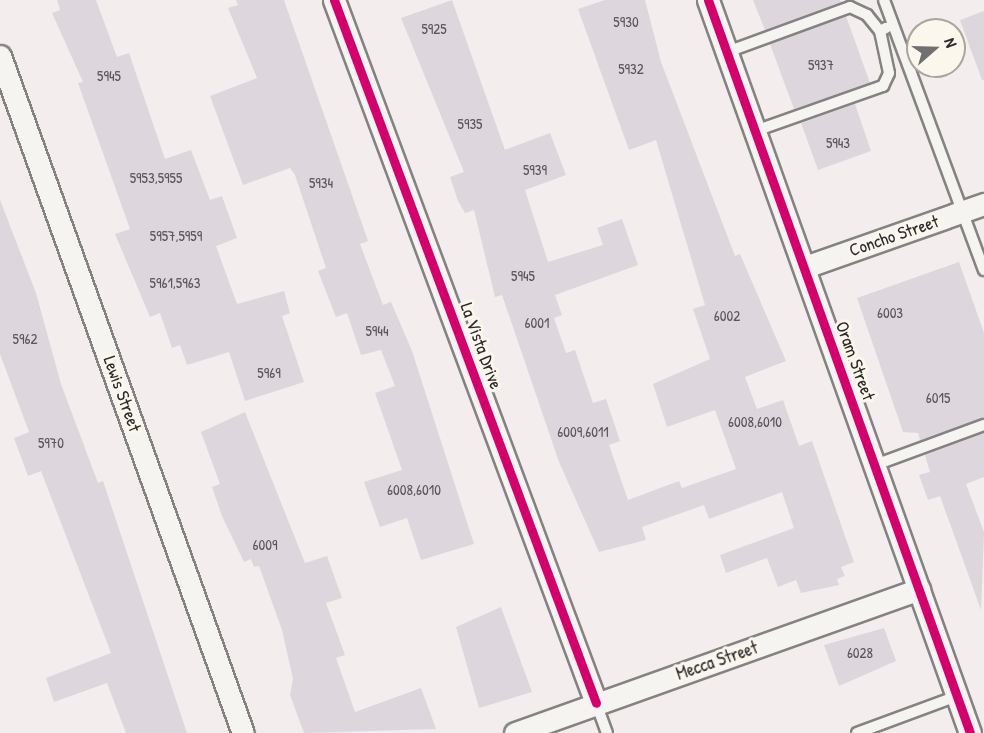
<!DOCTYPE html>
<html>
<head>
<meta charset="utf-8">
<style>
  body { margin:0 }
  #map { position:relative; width:984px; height:733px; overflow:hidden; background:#f3eded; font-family:"Patrick Hand",sans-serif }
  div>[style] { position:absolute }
  .building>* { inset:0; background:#ded6dd }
  .roads { filter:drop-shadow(2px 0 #858282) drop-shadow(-2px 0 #858282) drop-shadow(0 2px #858282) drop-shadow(0 -2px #858282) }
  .lane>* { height:10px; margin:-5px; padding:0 5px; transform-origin:5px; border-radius:5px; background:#f6f4f0 }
  .street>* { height:21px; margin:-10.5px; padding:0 10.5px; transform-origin:10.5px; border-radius:10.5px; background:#f6f4f0 }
  .cycleway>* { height:9px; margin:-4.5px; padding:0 4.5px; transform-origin:4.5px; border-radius:4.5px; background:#d6006c }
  span { translate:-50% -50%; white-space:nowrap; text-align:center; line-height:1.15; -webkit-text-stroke:6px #fbf7ec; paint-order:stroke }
  .number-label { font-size:15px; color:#595658 }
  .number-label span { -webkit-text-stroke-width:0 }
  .street-label { font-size:18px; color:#2b2b2b }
  .north { position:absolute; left:906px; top:18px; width:60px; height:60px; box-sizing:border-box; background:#fbf7ec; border:2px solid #a8a59f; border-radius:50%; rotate:70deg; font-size:16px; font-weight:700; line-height:24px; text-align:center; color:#2b2b2b }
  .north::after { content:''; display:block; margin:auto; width:21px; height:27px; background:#716f6f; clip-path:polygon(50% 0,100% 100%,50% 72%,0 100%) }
</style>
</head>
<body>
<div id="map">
  <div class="building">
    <i style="clip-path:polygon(57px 0,96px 0,117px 57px,129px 53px,165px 159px,191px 150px,210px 200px,222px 196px,237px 238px,216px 246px,237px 304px,284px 291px,290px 313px,282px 316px,304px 382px,245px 401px,229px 352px,187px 365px,180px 345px,172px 348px,160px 313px,150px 317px,115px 234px,130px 229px,78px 83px,83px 82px,52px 13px,60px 10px)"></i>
    <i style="clip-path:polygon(236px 0,284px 0,368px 241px,360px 244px,383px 305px,391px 302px,412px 351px,474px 544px,421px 560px,407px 518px,380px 527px,364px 482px,402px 470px,375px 393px,395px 386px,381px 350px,361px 355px,347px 313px,336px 317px,318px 271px,326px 268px,295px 175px,290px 168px,243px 185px,210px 96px,257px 78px,228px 8px,238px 5px)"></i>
    <i style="clip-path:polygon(452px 0,505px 150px,550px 133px,566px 175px,525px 190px,548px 262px,603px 245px,597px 228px,622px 219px,638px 265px,555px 295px,562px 315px,554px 318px,566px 353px,575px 350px,593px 403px,606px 399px,620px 441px,609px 445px,628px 500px,679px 481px,682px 488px,736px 469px,715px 410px,667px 427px,653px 384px,710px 359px,693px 309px,705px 305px,656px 140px,629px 150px,578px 9px,605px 0,645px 0,661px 62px,735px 256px,740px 254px,786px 361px,745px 377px,757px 409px,783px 400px,799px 446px,812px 441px,854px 562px,841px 567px,845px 576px,837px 579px,839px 585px,801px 593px,796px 580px,778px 587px,767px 558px,726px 573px,720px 555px,794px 528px,782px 492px,709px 519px,704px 505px,642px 527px,646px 540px,599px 552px,559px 462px,502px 295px,495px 297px,474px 210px,465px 213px,458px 201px,450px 177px,464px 172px,401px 18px)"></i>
    <i style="clip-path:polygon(753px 0,840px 0,841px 2px,765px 30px)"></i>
    <i style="clip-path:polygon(984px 11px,984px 80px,982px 80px,960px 20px)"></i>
    <i style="clip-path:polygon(846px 16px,870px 83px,794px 109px,770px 44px)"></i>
    <i style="clip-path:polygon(855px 104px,871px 151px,818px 170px,801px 123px)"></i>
    <i style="clip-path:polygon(0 200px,36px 293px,61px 384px,98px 483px,103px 481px,187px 733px,126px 733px,107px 683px,54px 702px,46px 678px,111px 653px,41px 471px,28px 476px,14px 438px,29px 432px,0 354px)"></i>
    <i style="clip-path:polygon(959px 262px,984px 333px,984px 418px,920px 440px,918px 433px,903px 432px,857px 298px)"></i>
    <i style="clip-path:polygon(245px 412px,305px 563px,327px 556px,342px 598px,326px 603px,345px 655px,336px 658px,355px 712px,421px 688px,436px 729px,304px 733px,290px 695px,293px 679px,282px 630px,259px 566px,254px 567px,251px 559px,244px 562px,222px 516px,212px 487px,220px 484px,201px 432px)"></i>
    <i style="clip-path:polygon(984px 433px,984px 477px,966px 484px,984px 532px,981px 610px,940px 496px,928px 500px,919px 475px,930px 472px,925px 455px)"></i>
    <i style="clip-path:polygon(501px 607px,532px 692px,479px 708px,456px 627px)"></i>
    <i style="clip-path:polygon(884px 628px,896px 661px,839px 686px,824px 645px)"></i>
  </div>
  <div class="roads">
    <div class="lane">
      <i style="left:884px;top:0;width:288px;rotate:69.7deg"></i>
      <i style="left:727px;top:52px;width:131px;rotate:-20.1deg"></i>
      <i style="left:850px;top:7px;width:19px;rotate:25deg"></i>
      <i style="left:867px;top:15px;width:21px;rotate:51deg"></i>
      <i style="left:880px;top:31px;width:7px;rotate:-27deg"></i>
      <i style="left:755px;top:131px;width:136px;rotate:-19.4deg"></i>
      <i style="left:883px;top:86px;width:14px;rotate:-65deg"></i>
      <i style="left:889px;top:73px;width:43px;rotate:-102.1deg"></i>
      <i style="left:875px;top:465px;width:116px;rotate:-20.2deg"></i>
      <i style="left:596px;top:703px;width:32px;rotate:70deg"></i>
      <i style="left:857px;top:733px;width:107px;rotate:-20.3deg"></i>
    </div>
    <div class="street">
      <i style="left:334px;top:0;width:750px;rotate:69.56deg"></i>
      <i style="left:708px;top:0;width:778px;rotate:70.33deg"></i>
      <i style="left:0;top:56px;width:719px;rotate:70.26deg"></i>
      <i style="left:805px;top:267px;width:190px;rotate:-19.4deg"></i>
      <i style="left:515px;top:733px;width:429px;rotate:-19.6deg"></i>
    </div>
  </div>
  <div class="cycleway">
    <i style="left:334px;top:0;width:750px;rotate:69.56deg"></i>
    <i style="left:708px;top:0;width:778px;rotate:70.33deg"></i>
  </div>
  <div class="number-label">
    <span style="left:626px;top:22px">5930</span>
    <span style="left:434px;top:29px">5925</span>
    <span style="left:821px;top:65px">5937</span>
    <span style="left:631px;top:69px">5932</span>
    <span style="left:109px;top:76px">5945</span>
    <span style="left:470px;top:124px">5935</span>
    <span style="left:838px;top:143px">5943</span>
    <span style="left:535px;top:170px">5939</span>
    <span style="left:156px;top:178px">5953,5955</span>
    <span style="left:321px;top:183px">5934</span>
    <span style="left:176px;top:236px">5957,5959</span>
    <span style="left:523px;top:276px">5945</span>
    <span style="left:175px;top:283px">5961,5963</span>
    <span style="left:890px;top:313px">6003</span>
    <span style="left:727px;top:316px">6002</span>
    <span style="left:537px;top:323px">6001</span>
    <span style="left:377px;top:331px">5944</span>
    <span style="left:25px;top:339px">5962</span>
    <span style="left:269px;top:373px">5969</span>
    <span style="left:938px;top:398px">6015</span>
    <span style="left:755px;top:422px">6008,6010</span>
    <span style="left:583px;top:432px">6009,6011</span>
    <span style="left:51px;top:443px">5970</span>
    <span style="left:414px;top:490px">6008,6010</span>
    <span style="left:265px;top:545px">6009</span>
    <span style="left:860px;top:653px">6028</span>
  </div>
  <div class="street-label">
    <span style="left:894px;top:236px;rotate:-19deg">Concho Street</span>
    <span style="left:481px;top:346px;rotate:70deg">La Vista Drive</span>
    <span style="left:855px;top:361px;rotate:70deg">Oram Street</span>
    <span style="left:122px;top:394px;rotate:70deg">Lewis Street</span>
    <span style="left:717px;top:661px;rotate:-19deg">Mecca Street</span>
  </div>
  <div class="north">N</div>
</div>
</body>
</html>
